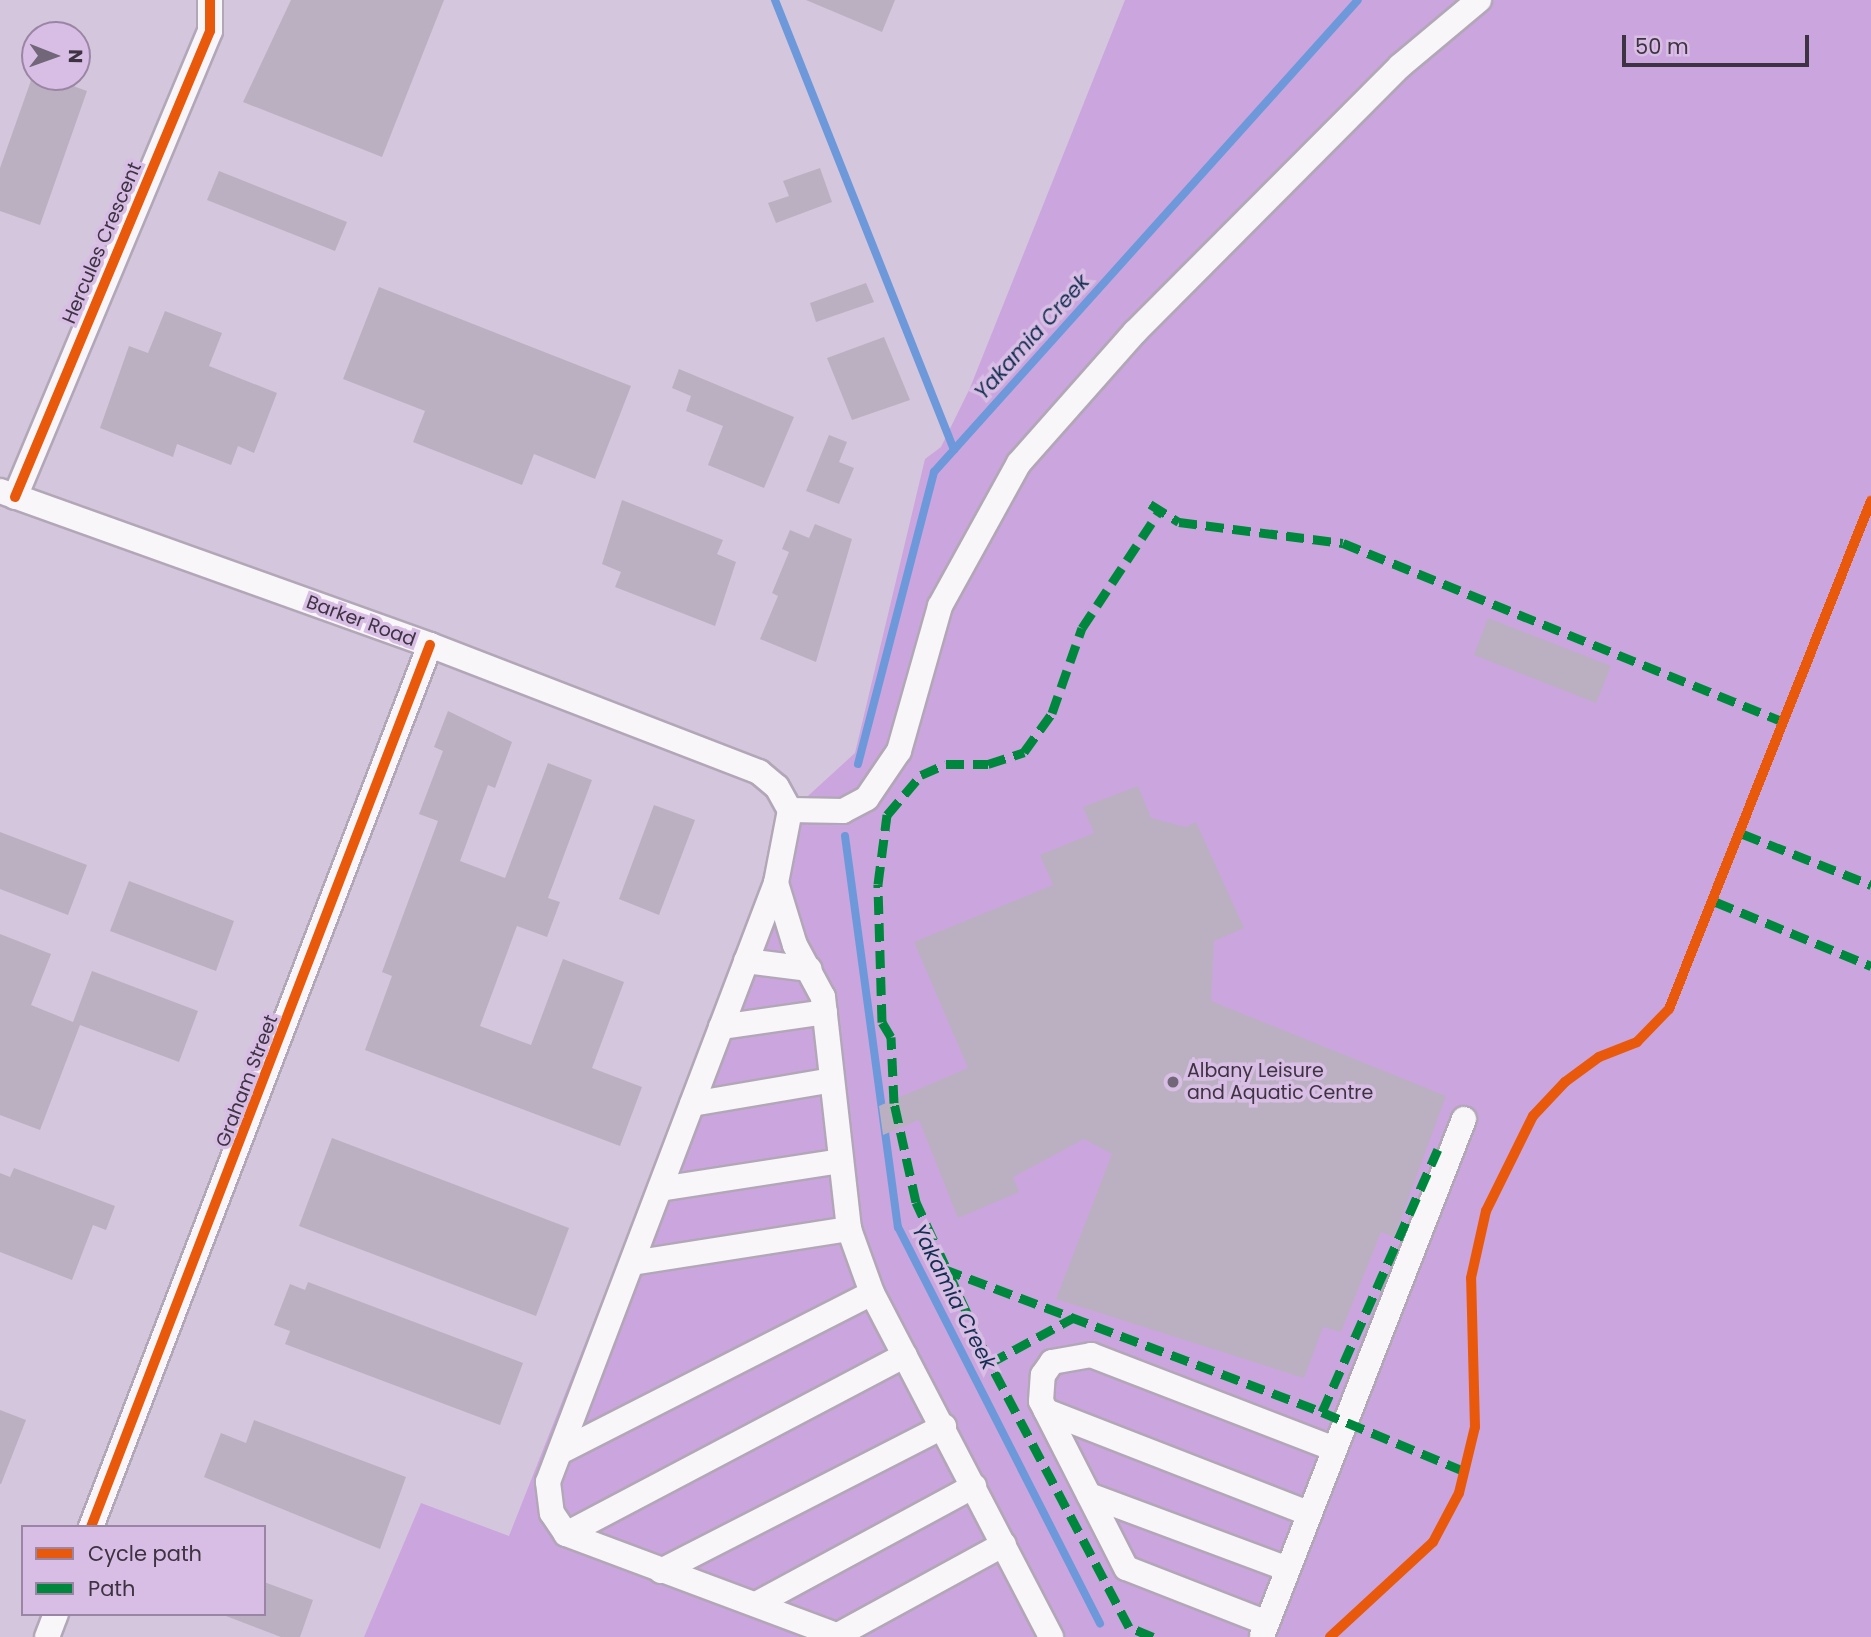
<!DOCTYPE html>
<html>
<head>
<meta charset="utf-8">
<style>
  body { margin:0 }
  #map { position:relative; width:1871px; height:1637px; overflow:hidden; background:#d4c6dc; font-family:Poppins,sans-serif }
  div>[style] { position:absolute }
  .green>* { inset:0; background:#cba5dd }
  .stream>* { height:8px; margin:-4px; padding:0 4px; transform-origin:4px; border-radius:4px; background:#6d99db }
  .building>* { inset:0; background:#bbb0c1 }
  .roads { filter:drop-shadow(2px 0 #b2a7b7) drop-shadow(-2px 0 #b2a7b7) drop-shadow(0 2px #b2a7b7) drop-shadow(0 -2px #b2a7b7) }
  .minor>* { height:24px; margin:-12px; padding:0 12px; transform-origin:12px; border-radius:12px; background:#f9f6fa }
  .quiet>* { height:9px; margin-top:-4.5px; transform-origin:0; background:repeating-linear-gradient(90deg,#00873e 0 18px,transparent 0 27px) }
  .cycleway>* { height:10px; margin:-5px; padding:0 5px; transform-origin:5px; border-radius:5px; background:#e8590c }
  .dots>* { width:19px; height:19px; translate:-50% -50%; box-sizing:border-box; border:4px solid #d8bee4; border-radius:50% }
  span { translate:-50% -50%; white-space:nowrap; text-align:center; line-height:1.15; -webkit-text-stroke:7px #d8bee4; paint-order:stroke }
  .street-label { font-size:19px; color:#3e3343 }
  .poi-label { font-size:19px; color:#3e3343 }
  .left { translate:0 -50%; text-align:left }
  .water-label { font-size:21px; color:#132e51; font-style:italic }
  .legend { position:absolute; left:21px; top:1525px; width:245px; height:91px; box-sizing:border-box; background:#d8bee4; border:2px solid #9a86a4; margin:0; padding:9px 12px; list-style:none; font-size:21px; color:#3e3343 }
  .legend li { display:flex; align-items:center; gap:14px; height:35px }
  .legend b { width:35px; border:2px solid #9a86a4 }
  .north { position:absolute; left:21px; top:21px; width:70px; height:70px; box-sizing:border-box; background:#d8bee4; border:2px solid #9a86a4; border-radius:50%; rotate:91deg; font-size:19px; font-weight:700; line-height:28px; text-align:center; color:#3e3343 }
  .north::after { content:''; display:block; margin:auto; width:24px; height:32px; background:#726679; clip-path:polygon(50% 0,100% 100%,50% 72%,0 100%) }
  .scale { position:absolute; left:1622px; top:35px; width:187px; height:32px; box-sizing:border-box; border:4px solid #3e3343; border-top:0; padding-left:9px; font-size:21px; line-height:24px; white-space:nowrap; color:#3e3343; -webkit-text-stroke:5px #d8bee4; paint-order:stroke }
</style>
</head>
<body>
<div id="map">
  <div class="green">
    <i style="clip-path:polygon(1125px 0,1871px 0,1871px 1637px,364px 1637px,421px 1503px,509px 1536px,797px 806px,855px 753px,925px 459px,941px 447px,970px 388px)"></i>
  </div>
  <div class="stream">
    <i style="left:775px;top:0;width:484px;rotate:68.3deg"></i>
    <i style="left:858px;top:764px;width:302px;rotate:-75.4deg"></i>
    <i style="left:934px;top:472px;width:634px;rotate:-48.07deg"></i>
    <i style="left:845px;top:836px;width:395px;rotate:82.3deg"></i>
    <i style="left:898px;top:1227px;width:445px;rotate:63deg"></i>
  </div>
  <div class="building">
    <i style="clip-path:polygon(291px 0,444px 0,382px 157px,243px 102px)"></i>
    <i style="clip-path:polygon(806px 0,895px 0,882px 32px)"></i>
    <i style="clip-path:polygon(34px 72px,87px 91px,40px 225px,0 211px,0 168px)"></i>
    <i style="clip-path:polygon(820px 168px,832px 202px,776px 223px,768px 203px,789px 196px,783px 181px)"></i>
    <i style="clip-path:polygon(219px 171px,347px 222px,335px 251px,207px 200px)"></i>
    <i style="clip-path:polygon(866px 283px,874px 302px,816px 322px,810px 303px)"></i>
    <i style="clip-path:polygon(379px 287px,631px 386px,595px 479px,534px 454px,522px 485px,413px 442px,425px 411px,343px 379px)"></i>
    <i style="clip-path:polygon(165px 311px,222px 333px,209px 366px,277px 393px,254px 453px,238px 446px,231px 465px,177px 444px,173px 457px,100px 428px,129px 346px,148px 353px)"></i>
    <i style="clip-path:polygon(884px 337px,910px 400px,852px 420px,827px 358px)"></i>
    <i style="clip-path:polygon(679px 369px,794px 417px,764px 488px,708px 465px,723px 426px,686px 411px,691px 396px,672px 388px)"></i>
    <i style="clip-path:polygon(829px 435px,847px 442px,839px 462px,854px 468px,839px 504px,806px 491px)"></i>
    <i style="clip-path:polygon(622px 500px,723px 540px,717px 554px,736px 562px,715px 626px,615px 587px,621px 572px,602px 564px)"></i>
    <i style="clip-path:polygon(815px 524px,852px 539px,816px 662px,760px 639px,778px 596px,772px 593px,789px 552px,782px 549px,790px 530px,809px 538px)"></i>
    <i style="clip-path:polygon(1488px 618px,1611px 666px,1596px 703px,1474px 655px)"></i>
    <i style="clip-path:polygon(448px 711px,512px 742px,495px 788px,488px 785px,460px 861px,505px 878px,548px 763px,592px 780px,548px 898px,560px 902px,547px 937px,517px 926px,480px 1026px,531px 1045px,563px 959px,624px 982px,592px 1068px,642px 1087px,620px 1146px,365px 1050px,392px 976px,382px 972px,438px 821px,419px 814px,443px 751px,434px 747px)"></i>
    <i style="clip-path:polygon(1138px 786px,1151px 818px,1185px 827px,1196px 822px,1244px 928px,1214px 941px,1211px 1001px,1446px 1096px,1394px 1237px,1381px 1232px,1341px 1332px,1323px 1327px,1304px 1378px,1056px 1299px,1112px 1154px,1084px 1139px,1013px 1177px,1019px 1192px,958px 1218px,919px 1120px,883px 1135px,879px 1106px,968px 1068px,914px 942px,1053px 885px,1040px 855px,1094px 833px,1083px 807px)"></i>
    <i style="clip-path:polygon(654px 805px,695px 820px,659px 915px,619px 899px)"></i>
    <i style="clip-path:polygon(0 832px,87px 865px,68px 915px,0 889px)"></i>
    <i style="clip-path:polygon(129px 881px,234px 921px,216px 971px,110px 931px)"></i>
    <i style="clip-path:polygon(0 934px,51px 954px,31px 1005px,73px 1022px,92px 971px,198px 1011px,179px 1062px,80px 1025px,40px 1130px,0 1115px)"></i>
    <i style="clip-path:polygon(332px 1138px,569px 1228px,536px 1316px,299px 1226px)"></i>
    <i style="clip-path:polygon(14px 1168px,115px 1206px,106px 1230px,93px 1225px,72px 1280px,0 1252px,0 1173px,10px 1177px)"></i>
    <i style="clip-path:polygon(308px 1282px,523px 1363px,500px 1425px,285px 1344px,290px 1331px,274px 1325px,290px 1284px,305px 1290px)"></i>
    <i style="clip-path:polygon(0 1410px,26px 1420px,1px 1484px,0 1484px)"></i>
    <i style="clip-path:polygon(254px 1420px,406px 1477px,380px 1549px,204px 1477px,221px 1433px,246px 1443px)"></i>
    <i style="clip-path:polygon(264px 1582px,313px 1600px,300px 1637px,281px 1637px,226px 1616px,264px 1614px)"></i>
  </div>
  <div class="roads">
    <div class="minor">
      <i style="left:0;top:491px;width:457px;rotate:19.7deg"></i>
      <i style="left:430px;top:645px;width:353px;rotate:21.1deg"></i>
      <i style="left:759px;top:772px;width:23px;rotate:40deg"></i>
      <i style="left:777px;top:787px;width:26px;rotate:61deg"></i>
      <i style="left:790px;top:810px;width:74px;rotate:100.9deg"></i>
      <i style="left:776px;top:883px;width:641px;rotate:110.84deg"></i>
      <i style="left:548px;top:1482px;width:31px;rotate:83deg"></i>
      <i style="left:552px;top:1513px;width:25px;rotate:56deg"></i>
      <i style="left:566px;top:1534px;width:295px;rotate:20.5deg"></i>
      <i style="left:15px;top:497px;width:505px;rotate:-67.29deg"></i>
      <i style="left:210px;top:31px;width:31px;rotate:-90deg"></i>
      <i style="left:790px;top:810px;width:53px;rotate:1.1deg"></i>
      <i style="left:843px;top:811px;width:27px;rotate:-28deg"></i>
      <i style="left:867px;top:798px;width:57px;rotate:-55.8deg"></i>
      <i style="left:899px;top:751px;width:151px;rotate:-74.2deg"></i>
      <i style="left:940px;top:606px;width:163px;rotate:-61.1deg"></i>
      <i style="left:1019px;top:463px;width:175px;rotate:-48.5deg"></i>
      <i style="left:1135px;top:332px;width:375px;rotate:-45.1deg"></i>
      <i style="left:1400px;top:66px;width:103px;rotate:-39.9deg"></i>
      <i style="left:776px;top:883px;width:65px;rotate:73deg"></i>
      <i style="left:795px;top:945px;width:59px;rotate:61.7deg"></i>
      <i style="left:823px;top:997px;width:233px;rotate:83.6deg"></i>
      <i style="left:849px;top:1229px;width:68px;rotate:70.2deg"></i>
      <i style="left:872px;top:1293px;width:388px;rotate:62.5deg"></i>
      <i style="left:746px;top:961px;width:64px;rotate:7.2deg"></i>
      <i style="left:721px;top:1027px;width:105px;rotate:-8.2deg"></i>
      <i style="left:692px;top:1104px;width:142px;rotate:-9.7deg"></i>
      <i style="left:660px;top:1189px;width:183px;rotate:-8.8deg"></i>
      <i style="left:632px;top:1263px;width:220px;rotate:-8.9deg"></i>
      <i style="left:1046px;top:1411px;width:283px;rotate:21.3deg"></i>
      <i style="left:560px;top:1452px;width:350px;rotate:-27deg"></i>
      <i style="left:1089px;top:1495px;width:212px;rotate:20.4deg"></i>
      <i style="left:91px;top:1527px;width:945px;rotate:-68.98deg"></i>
      <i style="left:566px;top:1534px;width:383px;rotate:-27.8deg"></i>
      <i style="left:661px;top:1571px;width:318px;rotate:-27.1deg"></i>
      <i style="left:756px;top:1604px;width:248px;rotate:-28.4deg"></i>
      <i style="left:1267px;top:1623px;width:151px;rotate:-158.7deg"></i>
      <i style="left:1126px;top:1568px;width:187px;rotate:-117deg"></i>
      <i style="left:1041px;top:1401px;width:26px;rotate:-86deg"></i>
      <i style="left:1043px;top:1375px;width:16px;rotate:-55deg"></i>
      <i style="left:1052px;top:1362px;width:40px;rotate:-10deg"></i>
      <i style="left:1091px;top:1355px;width:261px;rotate:21.1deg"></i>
      <i style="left:838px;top:1635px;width:189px;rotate:-28.7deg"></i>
      <i style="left:1262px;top:1636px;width:555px;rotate:-68.66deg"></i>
      <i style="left:47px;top:1637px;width:25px;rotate:-69deg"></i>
    </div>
  </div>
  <div class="quiet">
    <i style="left:1150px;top:504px;width:34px;rotate:32deg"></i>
    <i style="left:1179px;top:522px;width:165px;rotate:7.3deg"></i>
    <i style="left:1343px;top:543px;width:476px;rotate:22.1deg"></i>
    <i style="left:1743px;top:834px;width:138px;rotate:21.7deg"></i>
    <i style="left:1716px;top:902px;width:168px;rotate:22.4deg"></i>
    <i style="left:944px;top:1269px;width:404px;rotate:20.7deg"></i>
    <i style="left:1322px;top:1412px;width:287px;rotate:-66.2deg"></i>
    <i style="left:990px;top:1363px;width:94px;rotate:-28.5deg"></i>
    <i style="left:1322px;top:1412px;width:156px;rotate:22.6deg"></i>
    <i style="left:1153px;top:1637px;width:26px;rotate:-157deg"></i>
    <i style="left:1129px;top:1627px;width:298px;rotate:-117.8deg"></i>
    <i style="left:990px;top:1363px;width:177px;rotate:-114.7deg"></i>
    <i style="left:916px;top:1202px;width:101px;rotate:-102.5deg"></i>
    <i style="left:894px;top:1103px;width:66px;rotate:-92.6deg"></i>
    <i style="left:891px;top:1037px;width:17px;rotate:-121deg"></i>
    <i style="left:882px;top:1022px;width:138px;rotate:-91.7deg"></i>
    <i style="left:878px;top:884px;width:70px;rotate:-82.6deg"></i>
    <i style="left:887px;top:815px;width:52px;rotate:-49.6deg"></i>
    <i style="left:921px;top:775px;width:27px;rotate:-24deg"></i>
    <i style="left:946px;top:764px;width:42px"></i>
    <i style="left:988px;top:764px;width:38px;rotate:-18deg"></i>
    <i style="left:1024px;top:752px;width:48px;rotate:-54.3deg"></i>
    <i style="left:1052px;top:713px;width:90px;rotate:-70.6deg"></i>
    <i style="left:1082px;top:628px;width:141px;rotate:-56.5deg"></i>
  </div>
  <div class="cycleway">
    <i style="left:15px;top:497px;width:505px;rotate:-67.29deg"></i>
    <i style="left:210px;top:31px;width:31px;rotate:-90deg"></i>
    <i style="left:91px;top:1527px;width:945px;rotate:-68.98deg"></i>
    <i style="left:1330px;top:1637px;width:140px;rotate:-42.7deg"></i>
    <i style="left:1433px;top:1542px;width:55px;rotate:-62deg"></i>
    <i style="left:1459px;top:1493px;width:68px;rotate:-76.4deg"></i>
    <i style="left:1475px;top:1427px;width:149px;rotate:-91.5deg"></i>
    <i style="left:1471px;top:1278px;width:69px;rotate:-77.4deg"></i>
    <i style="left:1486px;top:1211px;width:106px;rotate:-63.7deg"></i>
    <i style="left:1533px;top:1116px;width:47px;rotate:-46.7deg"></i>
    <i style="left:1565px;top:1082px;width:42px;rotate:-36.3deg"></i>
    <i style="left:1599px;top:1057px;width:41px;rotate:-21.5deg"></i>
    <i style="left:1637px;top:1042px;width:46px;rotate:-45.9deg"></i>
    <i style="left:1669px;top:1009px;width:547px;rotate:-68.32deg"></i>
  </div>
  <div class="dots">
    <i style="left:1173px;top:1082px;background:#726679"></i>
  </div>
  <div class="street-label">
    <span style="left:102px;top:243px;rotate:-67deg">Hercules Crescent</span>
    <span style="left:361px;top:621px;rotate:20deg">Barker Road</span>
    <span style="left:247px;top:1081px;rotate:-69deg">Graham Street</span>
  </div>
  <div class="poi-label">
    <span class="left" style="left:1187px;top:1082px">Albany Leisure<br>and Aquatic Centre</span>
  </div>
  <div class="water-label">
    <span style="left:1032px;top:337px;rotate:-48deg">Yakamia Creek</span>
    <span style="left:954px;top:1297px;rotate:63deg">Yakamia Creek</span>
  </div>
  <ul class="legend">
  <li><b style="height:9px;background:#e8590c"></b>Cycle path</li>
  <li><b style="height:9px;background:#00873e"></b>Path</li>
  </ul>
  <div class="north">N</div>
  <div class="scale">50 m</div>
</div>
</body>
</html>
